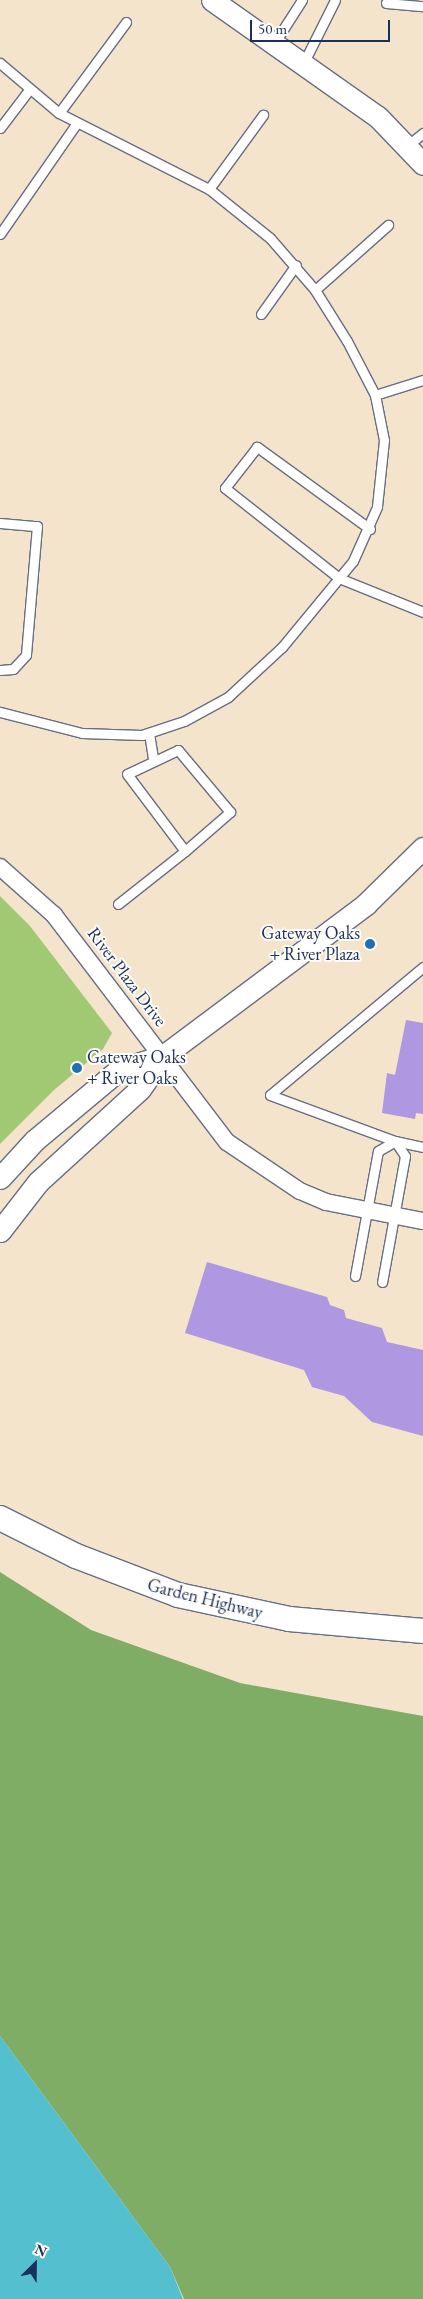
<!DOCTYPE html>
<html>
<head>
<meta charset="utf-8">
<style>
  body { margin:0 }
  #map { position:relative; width:423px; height:2299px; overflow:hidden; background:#f4e4cb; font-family:"EB Garamond",serif }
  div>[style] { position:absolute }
  .green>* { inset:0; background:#a1c974 }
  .forest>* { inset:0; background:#80ad66 }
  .water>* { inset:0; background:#54bfcf }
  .building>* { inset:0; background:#af97e1 }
  .roads { filter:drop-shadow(1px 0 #676e84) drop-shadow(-1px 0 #676e84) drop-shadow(0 1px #676e84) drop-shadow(0 -1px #676e84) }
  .service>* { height:9px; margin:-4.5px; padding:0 4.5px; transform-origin:4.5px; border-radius:4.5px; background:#fff }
  .minor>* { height:16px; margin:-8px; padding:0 8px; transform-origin:8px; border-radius:8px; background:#fff }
  .tertiary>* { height:21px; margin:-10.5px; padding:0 10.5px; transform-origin:10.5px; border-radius:10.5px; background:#fff }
  .secondary>* { height:24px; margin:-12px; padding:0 12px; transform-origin:12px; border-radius:12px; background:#fff }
  .dots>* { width:14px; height:14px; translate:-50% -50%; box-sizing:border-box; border:2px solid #fdfcf7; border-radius:50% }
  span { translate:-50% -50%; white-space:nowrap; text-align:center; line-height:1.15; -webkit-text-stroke:4px #fdfcf7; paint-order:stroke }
  .poi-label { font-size:18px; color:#1b2f5e }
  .right { translate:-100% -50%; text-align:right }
  .left { translate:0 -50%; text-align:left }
  .street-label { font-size:18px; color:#1b2f5e }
  .north { position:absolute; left:10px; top:2239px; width:50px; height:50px; -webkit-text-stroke:4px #fdfcf7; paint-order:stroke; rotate:23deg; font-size:14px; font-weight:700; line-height:20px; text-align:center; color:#1b2f5e }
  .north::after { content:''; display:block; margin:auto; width:18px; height:22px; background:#1b2f5e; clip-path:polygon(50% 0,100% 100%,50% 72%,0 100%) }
  .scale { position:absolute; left:250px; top:20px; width:140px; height:22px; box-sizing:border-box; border:2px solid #1b2f5e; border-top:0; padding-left:6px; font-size:15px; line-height:18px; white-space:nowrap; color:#1b2f5e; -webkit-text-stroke:4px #fdfcf7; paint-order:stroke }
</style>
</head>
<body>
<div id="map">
  <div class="green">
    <i style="clip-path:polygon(0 896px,30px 926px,112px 1033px,103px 1049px,54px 1090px,0 1144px)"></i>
  </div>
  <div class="forest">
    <i style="clip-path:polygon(0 1572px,91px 1630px,240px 1683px,423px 1716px,423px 2299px,184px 2299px,170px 2267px,0 2036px)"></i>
  </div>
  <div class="water">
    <i style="clip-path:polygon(0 2036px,170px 2267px,183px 2299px,0 2299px)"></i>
  </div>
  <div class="building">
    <i style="clip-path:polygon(406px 1020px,423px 1023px,423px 1114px,416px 1113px,415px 1119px,382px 1113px,387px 1073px,395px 1075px)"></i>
    <i style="clip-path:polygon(207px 1262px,327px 1297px,330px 1305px,344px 1310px,346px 1318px,382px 1328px,387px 1342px,423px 1350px,423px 1436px,372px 1422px,344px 1396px,312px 1387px,304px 1370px,185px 1333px)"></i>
  </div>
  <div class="roads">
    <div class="service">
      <i style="left:386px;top:3px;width:37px;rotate:5deg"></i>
      <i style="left:275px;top:42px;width:50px;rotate:-57.3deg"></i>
      <i style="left:304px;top:62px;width:69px;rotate:-63.4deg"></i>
      <i style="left:0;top:63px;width:77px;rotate:40.3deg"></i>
      <i style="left:59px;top:113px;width:168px;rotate:26.9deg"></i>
      <i style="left:209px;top:189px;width:78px;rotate:38.8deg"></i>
      <i style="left:270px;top:238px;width:69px;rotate:49.1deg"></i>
      <i style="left:315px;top:290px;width:60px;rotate:57.9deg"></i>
      <i style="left:347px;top:341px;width:61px;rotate:62.6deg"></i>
      <i style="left:375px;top:395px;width:46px;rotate:78.7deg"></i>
      <i style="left:384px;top:440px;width:67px;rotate:96deg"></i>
      <i style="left:377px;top:507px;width:59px;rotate:114deg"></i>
      <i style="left:353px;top:561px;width:112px;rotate:129.5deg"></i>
      <i style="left:282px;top:647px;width:74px;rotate:137.2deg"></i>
      <i style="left:228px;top:697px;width:50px;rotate:151.4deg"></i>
      <i style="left:184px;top:721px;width:44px;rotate:161.6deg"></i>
      <i style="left:142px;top:735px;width:60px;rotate:-178.1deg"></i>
      <i style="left:82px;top:733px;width:85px;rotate:-165.6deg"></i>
      <i style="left:59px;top:113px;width:113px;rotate:-53.6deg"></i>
      <i style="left:0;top:128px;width:48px;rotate:-52.7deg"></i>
      <i style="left:407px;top:146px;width:21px;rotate:-39deg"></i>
      <i style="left:209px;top:189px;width:92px;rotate:-53.9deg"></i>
      <i style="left:0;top:234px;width:135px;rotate:-55.3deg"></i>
      <i style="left:315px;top:290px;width:98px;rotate:-41.7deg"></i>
      <i style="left:261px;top:314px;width:60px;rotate:-54.5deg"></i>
      <i style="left:375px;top:395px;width:50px;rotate:-17.4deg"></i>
      <i style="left:0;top:523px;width:37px;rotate:5deg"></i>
      <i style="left:37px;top:526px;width:129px;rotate:94.9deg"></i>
      <i style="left:26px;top:655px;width:19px;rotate:133deg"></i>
      <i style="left:13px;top:669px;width:13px;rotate:176deg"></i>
      <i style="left:370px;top:529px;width:140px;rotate:-144deg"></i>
      <i style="left:257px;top:447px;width:52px;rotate:128deg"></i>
      <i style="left:225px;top:488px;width:145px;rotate:38.3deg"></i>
      <i style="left:339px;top:578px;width:91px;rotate:22deg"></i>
      <i style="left:149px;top:733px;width:26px;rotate:81deg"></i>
      <i style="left:118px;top:904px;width:85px;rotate:-38.3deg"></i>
      <i style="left:185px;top:851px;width:60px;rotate:-40.9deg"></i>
      <i style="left:230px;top:812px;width:81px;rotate:-130deg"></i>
      <i style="left:178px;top:750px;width:56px;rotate:154.8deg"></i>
      <i style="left:127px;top:774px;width:96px;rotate:53deg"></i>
      <i style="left:423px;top:967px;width:199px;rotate:140.1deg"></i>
      <i style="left:270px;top:1095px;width:133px;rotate:20.2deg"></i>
      <i style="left:395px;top:1141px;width:29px;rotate:12deg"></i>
      <i style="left:355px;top:1276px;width:127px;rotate:-79.6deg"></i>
      <i style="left:378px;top:1151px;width:20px;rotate:-30deg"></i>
      <i style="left:395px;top:1141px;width:18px;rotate:56deg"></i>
      <i style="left:405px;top:1156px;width:128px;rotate:100.3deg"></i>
    </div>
    <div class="minor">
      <i style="left:0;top:867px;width:72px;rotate:41.6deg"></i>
      <i style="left:54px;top:915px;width:285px;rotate:52.7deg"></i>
      <i style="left:227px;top:1142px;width:88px;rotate:33.9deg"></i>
      <i style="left:300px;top:1191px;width:28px;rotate:23deg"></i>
      <i style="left:326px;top:1202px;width:99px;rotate:11.1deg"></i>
    </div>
    <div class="tertiary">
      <i style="left:212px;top:0;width:203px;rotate:35.2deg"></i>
      <i style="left:378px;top:117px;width:65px;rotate:46.2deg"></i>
      <i style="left:0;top:1178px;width:52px;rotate:-47.4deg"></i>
      <i style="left:35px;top:1140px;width:111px;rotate:-39.9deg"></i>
      <i style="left:120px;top:1069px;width:45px;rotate:-16.8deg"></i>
      <i style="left:0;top:1231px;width:62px;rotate:-52.2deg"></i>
      <i style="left:38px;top:1182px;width:138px;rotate:-42.4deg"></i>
      <i style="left:140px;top:1089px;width:40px;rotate:-55.1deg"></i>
      <i style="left:163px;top:1056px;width:254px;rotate:-36.8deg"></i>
      <i style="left:366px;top:904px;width:80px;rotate:-44.5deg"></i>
    </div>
    <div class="secondary">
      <i style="left:0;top:1518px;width:85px;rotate:26.6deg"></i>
      <i style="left:76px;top:1556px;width:109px;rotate:20.9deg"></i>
      <i style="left:178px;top:1595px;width:114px;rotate:12.2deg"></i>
      <i style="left:289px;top:1619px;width:135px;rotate:5.1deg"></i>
    </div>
  </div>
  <div class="dots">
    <i style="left:370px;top:944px;background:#1f6fb2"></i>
    <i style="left:77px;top:1068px;background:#1f6fb2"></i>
  </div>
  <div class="poi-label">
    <span class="right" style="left:360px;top:944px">Gateway Oaks<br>+ River Plaza</span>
    <span class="left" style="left:87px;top:1068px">Gateway Oaks<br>+ River Oaks</span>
  </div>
  <div class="street-label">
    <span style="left:127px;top:977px;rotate:53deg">River Plaza Drive</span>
    <span style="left:205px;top:1599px;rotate:14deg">Garden Highway</span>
  </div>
  <div class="north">N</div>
  <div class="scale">50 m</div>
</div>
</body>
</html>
